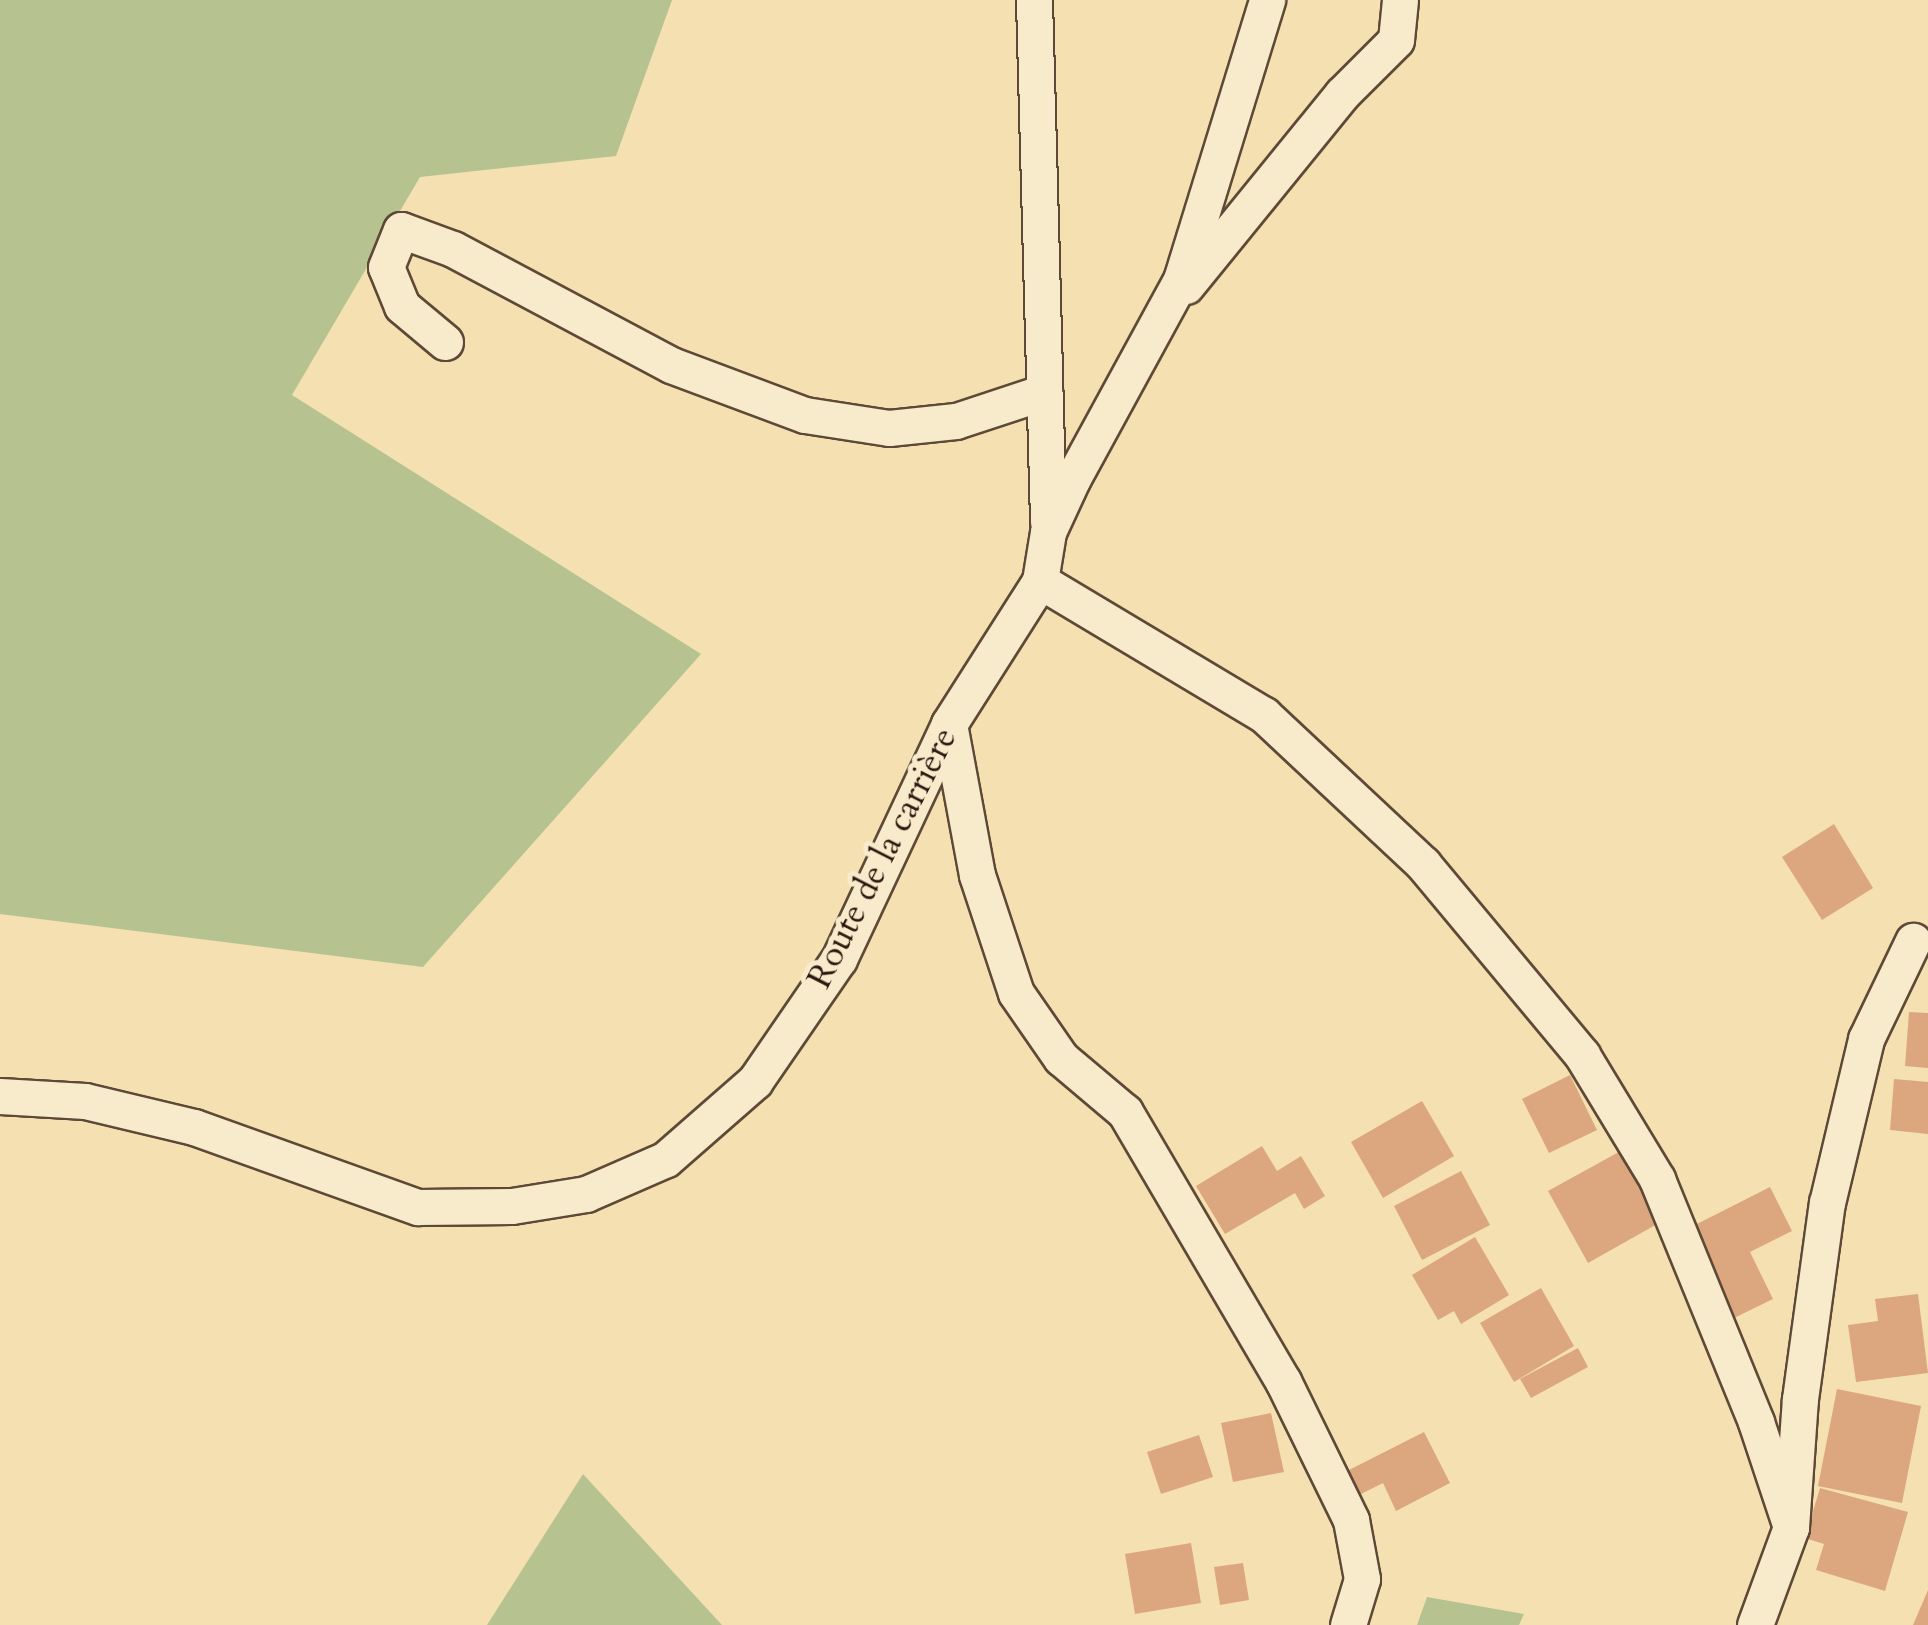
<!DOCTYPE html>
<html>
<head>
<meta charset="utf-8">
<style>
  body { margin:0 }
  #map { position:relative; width:1928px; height:1625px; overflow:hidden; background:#f5e0b1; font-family:Cardo,serif }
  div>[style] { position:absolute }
  .green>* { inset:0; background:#b6c390 }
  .building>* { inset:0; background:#dca77e }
  .roads { filter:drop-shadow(2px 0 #5e4937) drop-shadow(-2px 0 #5e4937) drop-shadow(0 2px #5e4937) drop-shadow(0 -2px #5e4937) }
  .minor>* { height:35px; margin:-17.5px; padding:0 17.5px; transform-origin:17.5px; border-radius:17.5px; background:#f8ebcc }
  span { translate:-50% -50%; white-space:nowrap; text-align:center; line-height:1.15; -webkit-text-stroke:10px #f8ebcc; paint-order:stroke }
  .street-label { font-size:35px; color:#2c170e }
</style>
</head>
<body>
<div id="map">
  <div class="green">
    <i style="clip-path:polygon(0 0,672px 0,616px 156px,420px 177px,292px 395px,701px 654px,423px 967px,0 914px)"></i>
    <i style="clip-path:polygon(583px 1474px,722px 1625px,487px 1625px)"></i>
    <i style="clip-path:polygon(1427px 1597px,1524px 1614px,1519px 1625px,1417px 1625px)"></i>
  </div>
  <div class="building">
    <i style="clip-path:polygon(1834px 824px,1873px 888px,1822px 920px,1782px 857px)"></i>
    <i style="clip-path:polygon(1909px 1012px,1928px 1013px,1928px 1068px,1905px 1066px)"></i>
    <i style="clip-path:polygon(1570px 1075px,1597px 1130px,1549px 1153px,1522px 1099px)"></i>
    <i style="clip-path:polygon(1894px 1079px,1928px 1082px,1928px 1134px,1890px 1130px)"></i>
    <i style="clip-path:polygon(1422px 1101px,1454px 1156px,1383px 1198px,1351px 1142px)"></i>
    <i style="clip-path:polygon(1262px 1146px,1277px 1171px,1301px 1156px,1325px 1196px,1304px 1209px,1295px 1193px,1225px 1234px,1196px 1186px)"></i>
    <i style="clip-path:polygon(1626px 1148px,1666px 1219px,1588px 1263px,1548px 1191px)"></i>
    <i style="clip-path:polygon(1461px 1171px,1490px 1225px,1422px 1260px,1394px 1206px)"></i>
    <i style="clip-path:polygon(1770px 1187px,1792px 1231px,1750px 1252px,1773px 1299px,1732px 1319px,1687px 1229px)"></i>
    <i style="clip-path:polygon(1475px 1237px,1509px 1295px,1461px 1324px,1454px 1311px,1438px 1320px,1412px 1275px)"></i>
    <i style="clip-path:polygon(1541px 1288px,1574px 1346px,1514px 1382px,1480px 1323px)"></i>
    <i style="clip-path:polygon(1918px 1294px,1928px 1373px,1856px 1382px,1848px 1325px,1878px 1321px,1875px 1299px)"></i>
    <i style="clip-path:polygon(1578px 1348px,1588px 1367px,1531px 1398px,1520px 1379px)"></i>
    <i style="clip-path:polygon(1837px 1389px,1921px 1406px,1902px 1503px,1818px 1486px)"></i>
    <i style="clip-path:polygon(1271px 1413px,1284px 1472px,1233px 1482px,1221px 1423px)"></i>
    <i style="clip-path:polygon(1424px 1432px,1450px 1483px,1396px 1511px,1383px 1483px,1357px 1496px,1345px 1472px)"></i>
    <i style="clip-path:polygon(1199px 1435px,1213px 1477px,1161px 1494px,1147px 1452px)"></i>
    <i style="clip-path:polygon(1820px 1488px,1908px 1512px,1885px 1591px,1816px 1570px,1824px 1544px,1805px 1538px)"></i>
    <i style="clip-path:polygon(1191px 1543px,1201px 1603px,1135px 1614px,1125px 1554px)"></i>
    <i style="clip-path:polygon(1243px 1563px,1249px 1600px,1220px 1605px,1214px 1567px)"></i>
    <i style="clip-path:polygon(1928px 1590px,1928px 1625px,1913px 1625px)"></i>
  </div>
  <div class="roads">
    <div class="minor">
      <i style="left:1034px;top:0;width:521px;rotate:88.46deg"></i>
      <i style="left:1186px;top:286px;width:247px;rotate:-50.9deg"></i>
      <i style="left:1342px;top:94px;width:76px;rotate:-45deg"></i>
      <i style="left:1396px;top:40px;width:40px;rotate:-84.3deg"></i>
      <i style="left:445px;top:342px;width:56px;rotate:-140.1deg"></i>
      <i style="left:402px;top:306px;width:42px;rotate:-112.3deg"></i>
      <i style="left:386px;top:267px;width:40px;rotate:-68deg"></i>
      <i style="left:401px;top:230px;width:55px;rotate:20.1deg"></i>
      <i style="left:453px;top:249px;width:247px;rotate:28deg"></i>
      <i style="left:671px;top:365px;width:143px;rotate:20.5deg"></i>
      <i style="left:805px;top:415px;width:85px;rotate:8.8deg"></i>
      <i style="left:889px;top:428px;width:67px;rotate:-6deg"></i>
      <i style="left:956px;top:421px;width:93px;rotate:-18.2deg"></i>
      <i style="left:1040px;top:581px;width:261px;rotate:30.9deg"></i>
      <i style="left:1264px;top:715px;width:218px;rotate:43.1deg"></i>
      <i style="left:1423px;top:864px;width:249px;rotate:50.2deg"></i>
      <i style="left:1582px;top:1055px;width:145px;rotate:58.8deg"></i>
      <i style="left:1657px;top:1179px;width:262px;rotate:67.8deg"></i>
      <i style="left:1756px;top:1422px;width:111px;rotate:71.6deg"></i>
      <i style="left:949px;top:724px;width:154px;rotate:79.5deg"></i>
      <i style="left:977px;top:875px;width:124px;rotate:71.7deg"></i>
      <i style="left:1016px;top:993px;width:79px;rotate:55.3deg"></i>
      <i style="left:1061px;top:1058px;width:84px;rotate:40.2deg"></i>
      <i style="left:1125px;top:1112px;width:312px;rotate:59.6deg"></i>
      <i style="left:1283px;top:1381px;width:155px;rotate:63.9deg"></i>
      <i style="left:1351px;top:1520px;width:60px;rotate:79.4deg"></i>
      <i style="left:1362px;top:1579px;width:48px;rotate:106.9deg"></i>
      <i style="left:0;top:1096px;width:85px;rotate:3.4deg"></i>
      <i style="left:85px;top:1101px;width:112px;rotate:13.4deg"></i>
      <i style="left:194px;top:1127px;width:238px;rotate:19.7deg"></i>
      <i style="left:418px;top:1207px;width:94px;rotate:-0.6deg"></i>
      <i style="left:512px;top:1206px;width:75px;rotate:-9.2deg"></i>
      <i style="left:586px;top:1194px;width:87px;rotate:-23.6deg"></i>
      <i style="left:666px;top:1159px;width:118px;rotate:-41.2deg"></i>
      <i style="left:755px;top:1081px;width:148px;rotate:-55.5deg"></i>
      <i style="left:839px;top:959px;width:259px;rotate:-64.9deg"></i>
      <i style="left:949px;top:724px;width:169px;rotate:-57.5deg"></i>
      <i style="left:1040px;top:581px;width:50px;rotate:-80.7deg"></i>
      <i style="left:1048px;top:532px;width:60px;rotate:-65.2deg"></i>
      <i style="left:1073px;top:478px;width:226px;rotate:-61.4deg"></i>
      <i style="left:1181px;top:280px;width:293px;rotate:-72.9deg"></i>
      <i style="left:1755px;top:1625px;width:104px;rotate:-69.8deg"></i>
      <i style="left:1791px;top:1527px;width:128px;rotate:-86deg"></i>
      <i style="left:1800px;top:1399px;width:198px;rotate:-82.2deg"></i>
      <i style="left:1827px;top:1203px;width:169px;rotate:-76.6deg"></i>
      <i style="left:1866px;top:1039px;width:109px;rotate:-64.4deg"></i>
    </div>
  </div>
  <div class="street-label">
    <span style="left:882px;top:858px;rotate:-63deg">Route de la carrière</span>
  </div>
</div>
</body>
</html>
